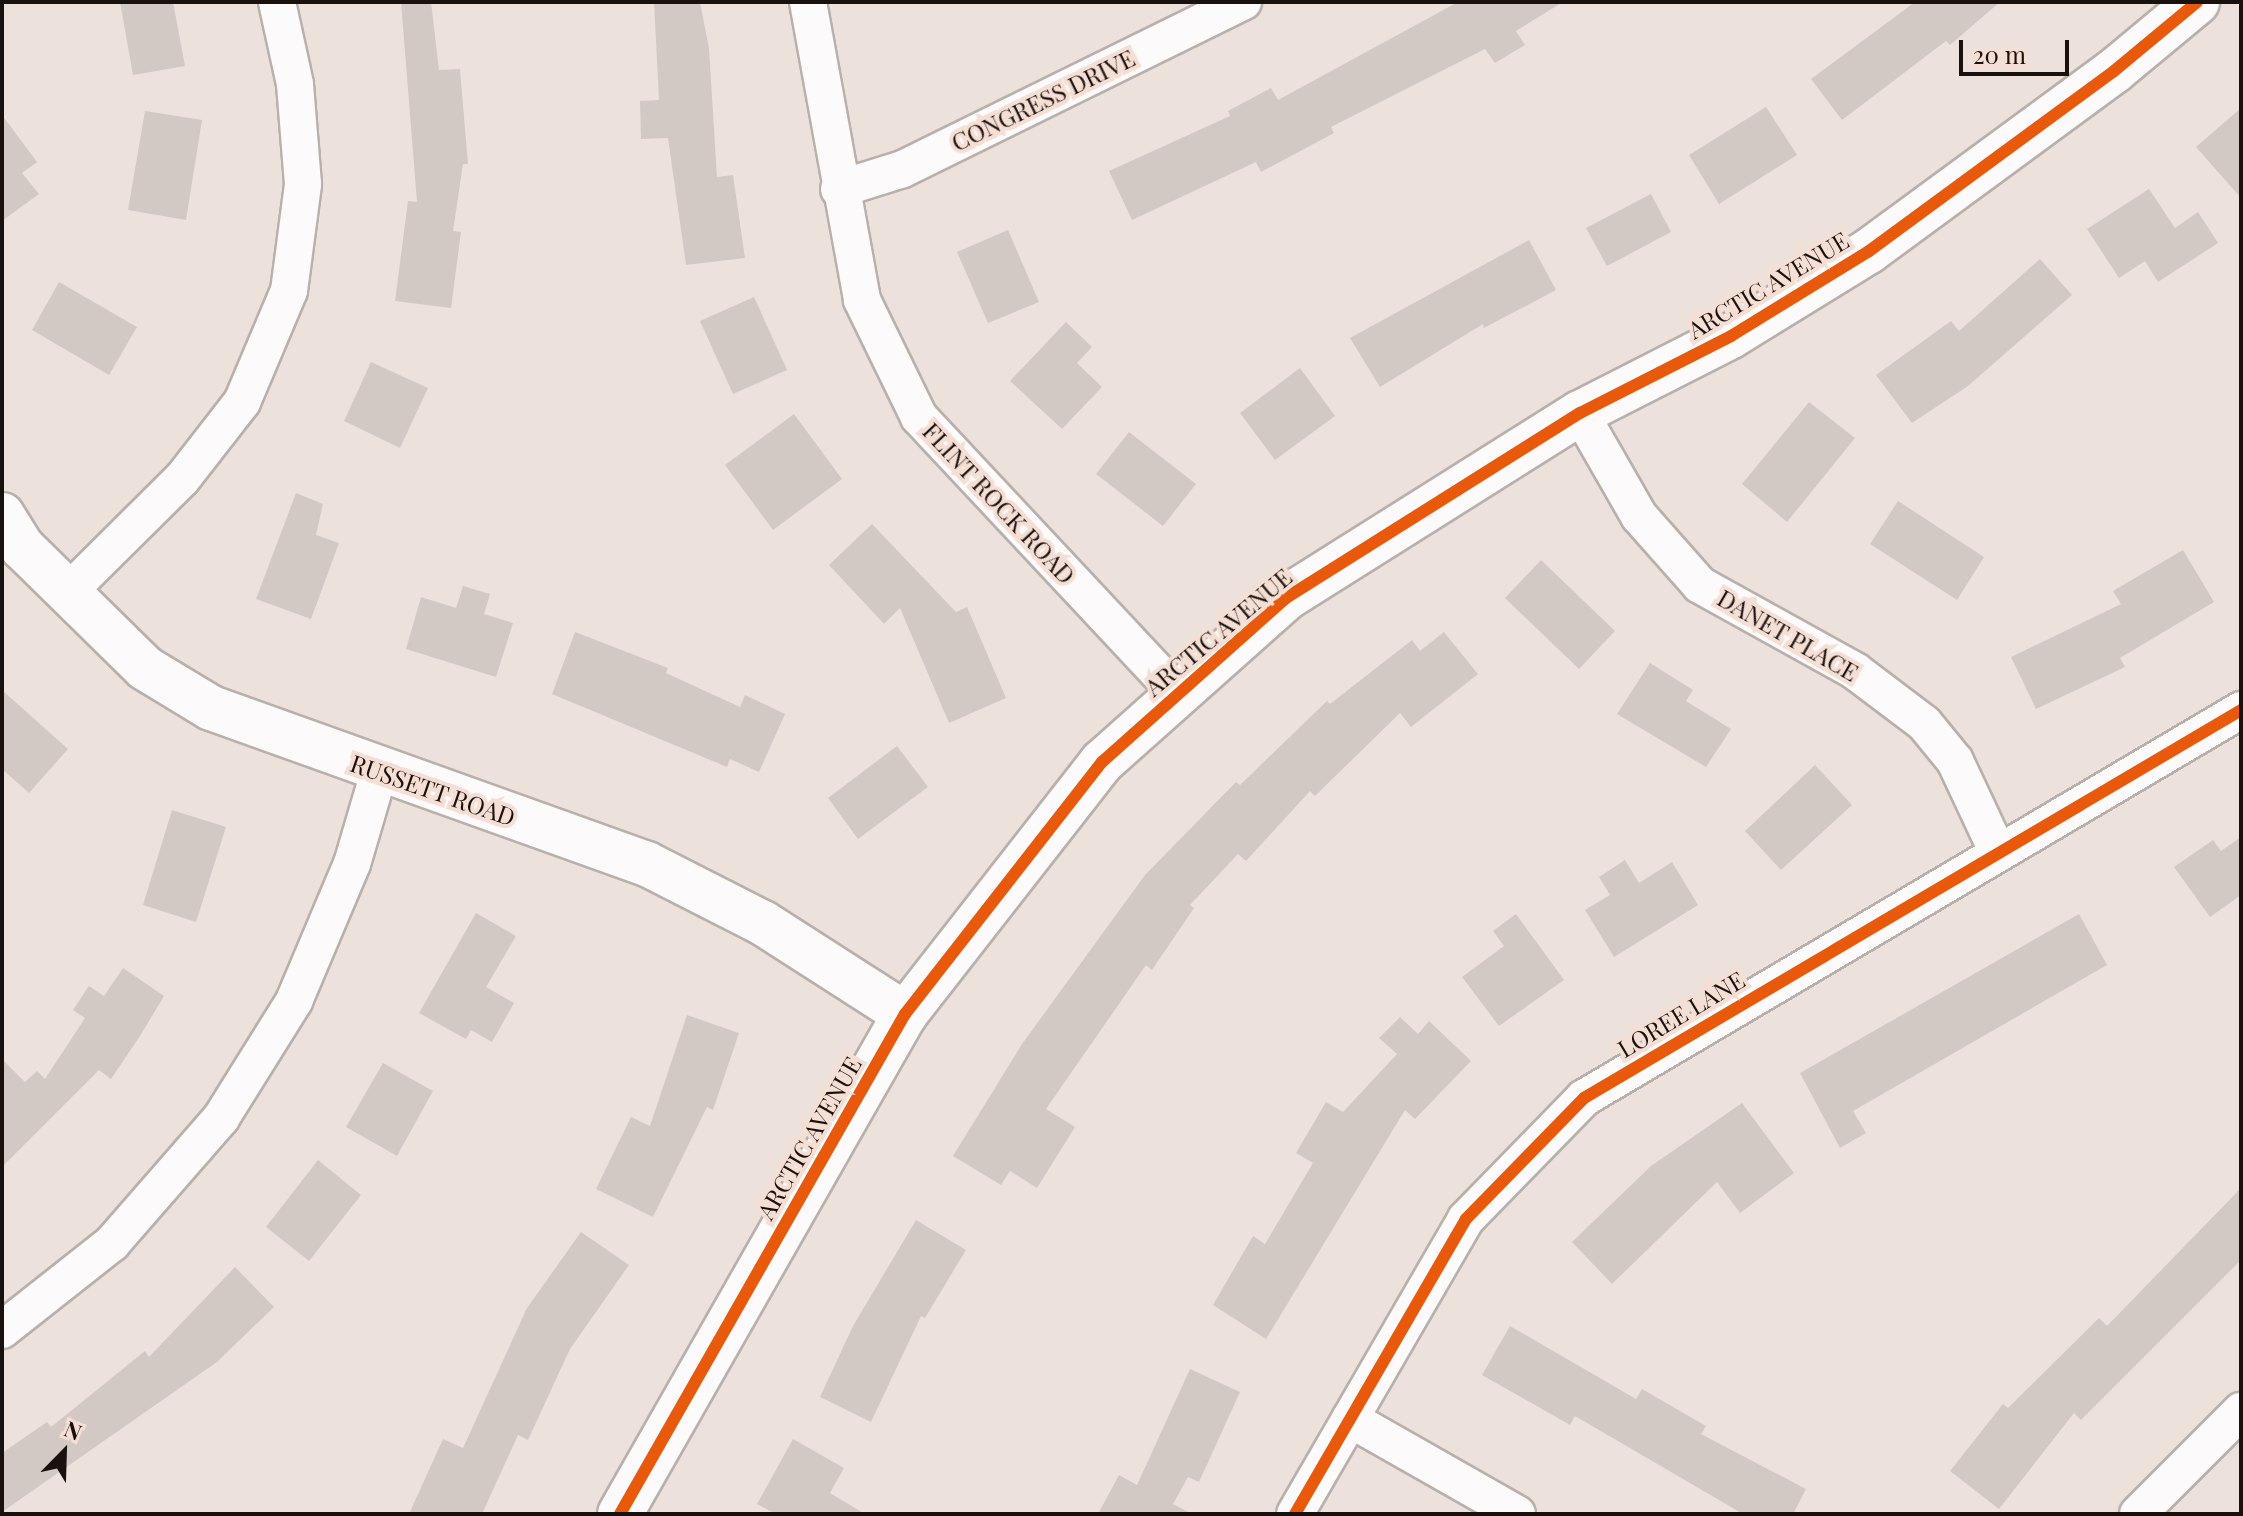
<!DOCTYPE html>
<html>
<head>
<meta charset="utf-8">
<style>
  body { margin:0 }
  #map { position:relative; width:2243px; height:1516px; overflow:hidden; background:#ede1dc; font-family:"Playfair Display",serif }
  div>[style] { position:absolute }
  .building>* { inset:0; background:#d3c9c4 }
  .roads { filter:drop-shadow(2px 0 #b9b0ab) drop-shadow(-2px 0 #b9b0ab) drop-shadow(0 2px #b9b0ab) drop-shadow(0 -2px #b9b0ab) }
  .minor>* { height:36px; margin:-18px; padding:0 18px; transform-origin:18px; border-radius:18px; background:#fcfafa }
  .tertiary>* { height:44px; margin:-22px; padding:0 22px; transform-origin:22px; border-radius:22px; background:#fcfafa }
  .cycleway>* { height:12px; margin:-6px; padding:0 6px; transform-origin:6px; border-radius:6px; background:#e8590c }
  span { translate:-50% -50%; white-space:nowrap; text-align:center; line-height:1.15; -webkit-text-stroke:8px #f5ded4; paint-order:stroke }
  .street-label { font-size:24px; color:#19110e }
  .frame { position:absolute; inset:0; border:4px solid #19110e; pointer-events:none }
  .north { position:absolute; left:24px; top:1412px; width:80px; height:80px; -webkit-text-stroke:6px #f5ded4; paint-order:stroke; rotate:23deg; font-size:22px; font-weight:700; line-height:32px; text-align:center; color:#19110e }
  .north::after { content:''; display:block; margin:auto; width:28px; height:36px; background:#19110e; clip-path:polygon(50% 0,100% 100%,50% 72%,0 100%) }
  .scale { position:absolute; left:1959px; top:40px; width:110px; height:36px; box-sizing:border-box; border:4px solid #19110e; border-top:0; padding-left:10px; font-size:24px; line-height:28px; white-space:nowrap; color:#19110e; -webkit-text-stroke:6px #f5ded4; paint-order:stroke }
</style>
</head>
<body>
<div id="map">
  <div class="building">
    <i style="clip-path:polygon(120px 2px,173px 2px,185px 66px,133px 75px)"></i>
    <i style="clip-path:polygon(401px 2px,431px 2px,439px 70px,460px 69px,468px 164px,463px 164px,453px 231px,461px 232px,451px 308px,395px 301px,408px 201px,417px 202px)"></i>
    <i style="clip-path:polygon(654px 2px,700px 2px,709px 48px,717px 177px,733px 175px,745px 258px,686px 265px,668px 138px,641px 139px,640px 101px,659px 100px)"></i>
    <i style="clip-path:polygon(1458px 2px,1563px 2px,1516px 31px,1525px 45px,1495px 63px,1485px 49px,1331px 127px,1334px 133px,1261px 172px,1256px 162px,1132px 220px,1109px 171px,1230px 116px,1228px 111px,1271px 88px,1278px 100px)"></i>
    <i style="clip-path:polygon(1915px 2px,2000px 2px,1950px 45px,1946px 41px,1842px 120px,1811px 79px)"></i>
    <i style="clip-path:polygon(1766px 107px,1797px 155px,1719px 204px,1689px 155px)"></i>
    <i style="clip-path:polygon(2241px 108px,2241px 198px,2196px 147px)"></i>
    <i style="clip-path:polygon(145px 111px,202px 120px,186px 220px,128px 210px)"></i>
    <i style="clip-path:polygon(2px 115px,37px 162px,22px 173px,39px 194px,2px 221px)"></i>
    <i style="clip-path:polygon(2149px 189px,2175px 228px,2198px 212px,2218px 243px,2158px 282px,2145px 261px,2119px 278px,2087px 229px)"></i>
    <i style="clip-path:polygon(1651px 194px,1671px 232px,1607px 266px,1586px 228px)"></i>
    <i style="clip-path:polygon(1008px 230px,1039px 302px,988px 323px,957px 252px)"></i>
    <i style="clip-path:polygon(1529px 240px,1556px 290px,1484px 328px,1483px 324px,1380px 387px,1350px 338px)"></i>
    <i style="clip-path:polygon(2040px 259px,2072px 295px,1968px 386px,1912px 423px,1876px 375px,1951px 321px,1959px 331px)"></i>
    <i style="clip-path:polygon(59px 282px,137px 327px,109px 375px,32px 330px)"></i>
    <i style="clip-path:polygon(754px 297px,787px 370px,733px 394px,700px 321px)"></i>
    <i style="clip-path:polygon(1066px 322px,1092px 347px,1077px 363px,1102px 387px,1062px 429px,1010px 381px)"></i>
    <i style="clip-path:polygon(371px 362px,428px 388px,400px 448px,344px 421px)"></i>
    <i style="clip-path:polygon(1300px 368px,1335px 416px,1275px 460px,1240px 413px)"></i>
    <i style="clip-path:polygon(1809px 402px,1855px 438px,1787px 522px,1742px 484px)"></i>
    <i style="clip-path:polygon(794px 414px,842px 479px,773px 530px,725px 465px)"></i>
    <i style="clip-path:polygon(1129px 432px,1196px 484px,1163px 526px,1096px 474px)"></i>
    <i style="clip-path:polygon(296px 493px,323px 504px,316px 535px,339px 543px,311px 619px,256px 599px)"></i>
    <i style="clip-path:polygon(1898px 501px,1984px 557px,1957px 600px,1870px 544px)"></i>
    <i style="clip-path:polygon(872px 524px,956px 612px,967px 607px,1006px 698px,949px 723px,900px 608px,884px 624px,829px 565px)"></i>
    <i style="clip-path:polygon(2183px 550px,2214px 602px,2120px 658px,2125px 667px,2036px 709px,2011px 657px,2121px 604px,2113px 591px)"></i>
    <i style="clip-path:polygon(1541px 560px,1615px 631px,1579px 669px,1505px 598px)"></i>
    <i style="clip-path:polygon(463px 586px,490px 594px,484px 614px,513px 623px,496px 677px,406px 649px,421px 597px,456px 608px)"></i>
    <i style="clip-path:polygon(575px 632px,668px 668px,666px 673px,740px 707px,745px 695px,785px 714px,759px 772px,730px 759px,727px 767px,552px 694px)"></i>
    <i style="clip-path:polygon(1444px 632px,1478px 674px,1411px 727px,1400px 713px,1315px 796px,1310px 791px,1246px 861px,1238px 854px,1190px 905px,1194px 908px,1152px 970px,1146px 965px,1046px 1109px,1075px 1127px,1037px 1188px,1010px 1171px,1001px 1185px,953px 1156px,1022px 1044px,1145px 875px,1236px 782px,1240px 785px,1327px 701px,1330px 704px,1412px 640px,1420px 651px)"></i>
    <i style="clip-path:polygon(1650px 663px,1693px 690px,1686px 701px,1731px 729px,1706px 767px,1617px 714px)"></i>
    <i style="clip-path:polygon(2px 690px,68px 749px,29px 793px,2px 769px)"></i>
    <i style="clip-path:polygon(897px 746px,928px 787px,858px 839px,828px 798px)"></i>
    <i style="clip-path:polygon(1815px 765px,1852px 805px,1781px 870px,1745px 831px)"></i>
    <i style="clip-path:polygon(172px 810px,226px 827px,196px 922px,143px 905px)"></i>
    <i style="clip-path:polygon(2241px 837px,2241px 895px,2210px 917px,2174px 867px,2213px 840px,2221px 851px)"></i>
    <i style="clip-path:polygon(1625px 860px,1639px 883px,1672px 862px,1698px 905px,1614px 957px,1585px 910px,1610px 895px,1599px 877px)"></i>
    <i style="clip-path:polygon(476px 913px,516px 936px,486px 987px,514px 1003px,492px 1042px,471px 1030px,466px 1039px,419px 1013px)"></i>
    <i style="clip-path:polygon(1516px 914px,1564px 980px,1499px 1026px,1462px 977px,1504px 946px,1493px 931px)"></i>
    <i style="clip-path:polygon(2079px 914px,2107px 965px,1853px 1111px,1866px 1133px,1840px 1148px,1800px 1073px)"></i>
    <i style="clip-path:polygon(123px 968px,164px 996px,140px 1036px,111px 1079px,99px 1070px,2px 1167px,2px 1059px,25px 1082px,37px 1071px,45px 1079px,85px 1018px,73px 1010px,89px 986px,104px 996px)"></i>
    <i style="clip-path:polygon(687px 1015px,739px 1033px,713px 1110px,707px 1107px,653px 1217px,596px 1189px,631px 1117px,650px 1126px)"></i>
    <i style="clip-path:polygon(1400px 1017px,1418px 1034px,1429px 1021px,1471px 1061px,1415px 1119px,1405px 1110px,1266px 1339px,1213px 1305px,1253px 1236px,1265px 1244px,1313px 1163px,1296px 1153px,1326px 1102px,1343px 1112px,1397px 1054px,1379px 1038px)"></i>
    <i style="clip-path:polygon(383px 1063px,433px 1091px,397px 1156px,346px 1127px)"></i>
    <i style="clip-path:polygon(1742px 1103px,1794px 1173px,1740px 1213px,1717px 1182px,1612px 1284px,1572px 1242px,1651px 1166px)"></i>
    <i style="clip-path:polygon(318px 1160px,361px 1195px,309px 1261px,266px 1227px)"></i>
    <i style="clip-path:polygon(2241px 1188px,2241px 1260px,2081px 1420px,2074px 1413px,1999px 1509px,1950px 1471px,2003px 1404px,2008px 1408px,2099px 1318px,2107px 1326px)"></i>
    <i style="clip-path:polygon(916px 1220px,966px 1250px,925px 1318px,921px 1316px,871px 1422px,820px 1397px,853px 1326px)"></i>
    <i style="clip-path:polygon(581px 1232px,629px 1265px,570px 1349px,528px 1440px,518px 1435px,482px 1514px,409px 1514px,443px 1439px,463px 1448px,527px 1308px)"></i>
    <i style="clip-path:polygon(235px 1267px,274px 1307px,217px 1362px,2px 1512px,2px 1453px,47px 1422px,51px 1427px,145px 1351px,149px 1357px)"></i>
    <i style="clip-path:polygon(1510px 1326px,1636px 1399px,1642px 1389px,1706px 1426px,1701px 1434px,1806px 1489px,1793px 1514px,1743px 1514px,1575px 1416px,1570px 1425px,1482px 1375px)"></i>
    <i style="clip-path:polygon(1190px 1369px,1240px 1392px,1199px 1482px,1188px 1477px,1173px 1504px,1192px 1514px,1098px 1514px,1119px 1475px,1137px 1485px)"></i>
    <i style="clip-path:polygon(793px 1439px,844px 1468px,830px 1493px,865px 1514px,776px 1514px,757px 1504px)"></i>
  </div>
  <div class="roads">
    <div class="minor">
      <i style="left:808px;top:2px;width:303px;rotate:79.7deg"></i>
      <i style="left:862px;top:300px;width:130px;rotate:64deg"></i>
      <i style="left:919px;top:417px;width:379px;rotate:46.9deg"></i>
      <i style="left:839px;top:189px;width:67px;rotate:-17.4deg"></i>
      <i style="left:903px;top:169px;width:379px;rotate:-26.2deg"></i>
      <i style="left:1580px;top:413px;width:119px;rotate:60.2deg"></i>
      <i style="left:1639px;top:516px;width:92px;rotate:48.5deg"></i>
      <i style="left:1700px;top:585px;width:177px;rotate:29deg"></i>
      <i style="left:1855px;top:671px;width:86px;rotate:37deg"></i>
      <i style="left:1924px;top:723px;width:49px;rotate:50.8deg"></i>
      <i style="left:1955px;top:761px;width:102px;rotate:64.9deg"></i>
      <i style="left:66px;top:594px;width:163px;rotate:-44.8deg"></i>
      <i style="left:182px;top:479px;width:98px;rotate:-52.1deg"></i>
      <i style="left:242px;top:402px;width:121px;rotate:-67.1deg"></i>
      <i style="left:289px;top:291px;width:108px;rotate:-82.5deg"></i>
      <i style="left:303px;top:184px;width:100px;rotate:-94.6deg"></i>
      <i style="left:295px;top:84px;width:84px;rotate:-102.4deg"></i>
      <i style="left:2px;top:1330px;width:140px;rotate:-38.3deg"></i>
      <i style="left:112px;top:1243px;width:166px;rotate:-48.9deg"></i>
      <i style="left:221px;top:1118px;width:138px;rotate:-58deg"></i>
      <i style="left:294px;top:1001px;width:149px;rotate:-67.1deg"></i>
      <i style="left:352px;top:864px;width:96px;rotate:-73.6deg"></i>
      <i style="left:1350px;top:1419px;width:192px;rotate:29.6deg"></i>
      <i style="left:1295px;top:1514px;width:341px;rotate:-59.9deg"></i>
      <i style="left:1466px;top:1219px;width:169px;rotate:-45.7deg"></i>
      <i style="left:1584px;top:1098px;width:763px;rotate:-30.56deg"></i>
      <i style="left:2138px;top:1514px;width:146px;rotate:-45deg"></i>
    </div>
    <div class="tertiary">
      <i style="left:2px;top:515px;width:39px;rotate:58deg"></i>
      <i style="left:23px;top:548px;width:171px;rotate:44.5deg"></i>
      <i style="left:145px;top:668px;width:77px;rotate:31.2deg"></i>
      <i style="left:211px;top:708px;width:463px;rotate:19.7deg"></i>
      <i style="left:647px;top:864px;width:130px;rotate:27deg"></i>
      <i style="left:763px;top:923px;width:169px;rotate:32.7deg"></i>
      <i style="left:620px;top:1514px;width:576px;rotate:-60.32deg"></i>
      <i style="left:905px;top:1014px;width:320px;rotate:-52deg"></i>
      <i style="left:1102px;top:762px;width:246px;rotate:-41.7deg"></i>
      <i style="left:1286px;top:598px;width:347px;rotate:-32.2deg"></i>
      <i style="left:1580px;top:413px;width:169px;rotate:-27deg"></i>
      <i style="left:1731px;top:336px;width:162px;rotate:-31.6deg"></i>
      <i style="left:1869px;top:251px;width:304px;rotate:-36.3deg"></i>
      <i style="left:2114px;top:71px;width:108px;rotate:-39.7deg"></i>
    </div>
  </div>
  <div class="cycleway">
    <i style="left:620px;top:1514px;width:576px;rotate:-60.32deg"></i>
    <i style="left:905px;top:1014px;width:320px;rotate:-52deg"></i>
    <i style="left:1102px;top:762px;width:246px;rotate:-41.7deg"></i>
    <i style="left:1286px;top:598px;width:347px;rotate:-32.2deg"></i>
    <i style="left:1580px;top:413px;width:169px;rotate:-27deg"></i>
    <i style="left:1731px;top:336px;width:162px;rotate:-31.6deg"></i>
    <i style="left:1869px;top:251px;width:304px;rotate:-36.3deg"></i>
    <i style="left:2114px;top:71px;width:108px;rotate:-39.7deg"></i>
    <i style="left:1295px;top:1514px;width:341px;rotate:-59.9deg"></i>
    <i style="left:1466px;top:1219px;width:169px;rotate:-45.7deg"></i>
    <i style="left:1584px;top:1098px;width:763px;rotate:-30.56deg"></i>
  </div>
  <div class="street-label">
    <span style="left:1043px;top:100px;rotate:-26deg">CONGRESS DRIVE</span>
    <span style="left:1768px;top:285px;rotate:-31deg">ARCTIC AVENUE</span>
    <span style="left:999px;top:503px;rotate:47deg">FLINT ROCK ROAD</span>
    <span style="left:1218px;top:632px;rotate:-40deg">ARCTIC AVENUE</span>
    <span style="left:1788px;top:635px;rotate:30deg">DANET PLACE</span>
    <span style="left:433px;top:790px;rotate:19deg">RUSSETT ROAD</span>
    <span style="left:1681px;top:1014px;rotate:-31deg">LOREE LANE</span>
    <span style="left:809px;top:1138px;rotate:-60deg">ARCTIC AVENUE</span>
  </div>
  <div class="frame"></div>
  <div class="north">N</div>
  <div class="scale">20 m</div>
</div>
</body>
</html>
